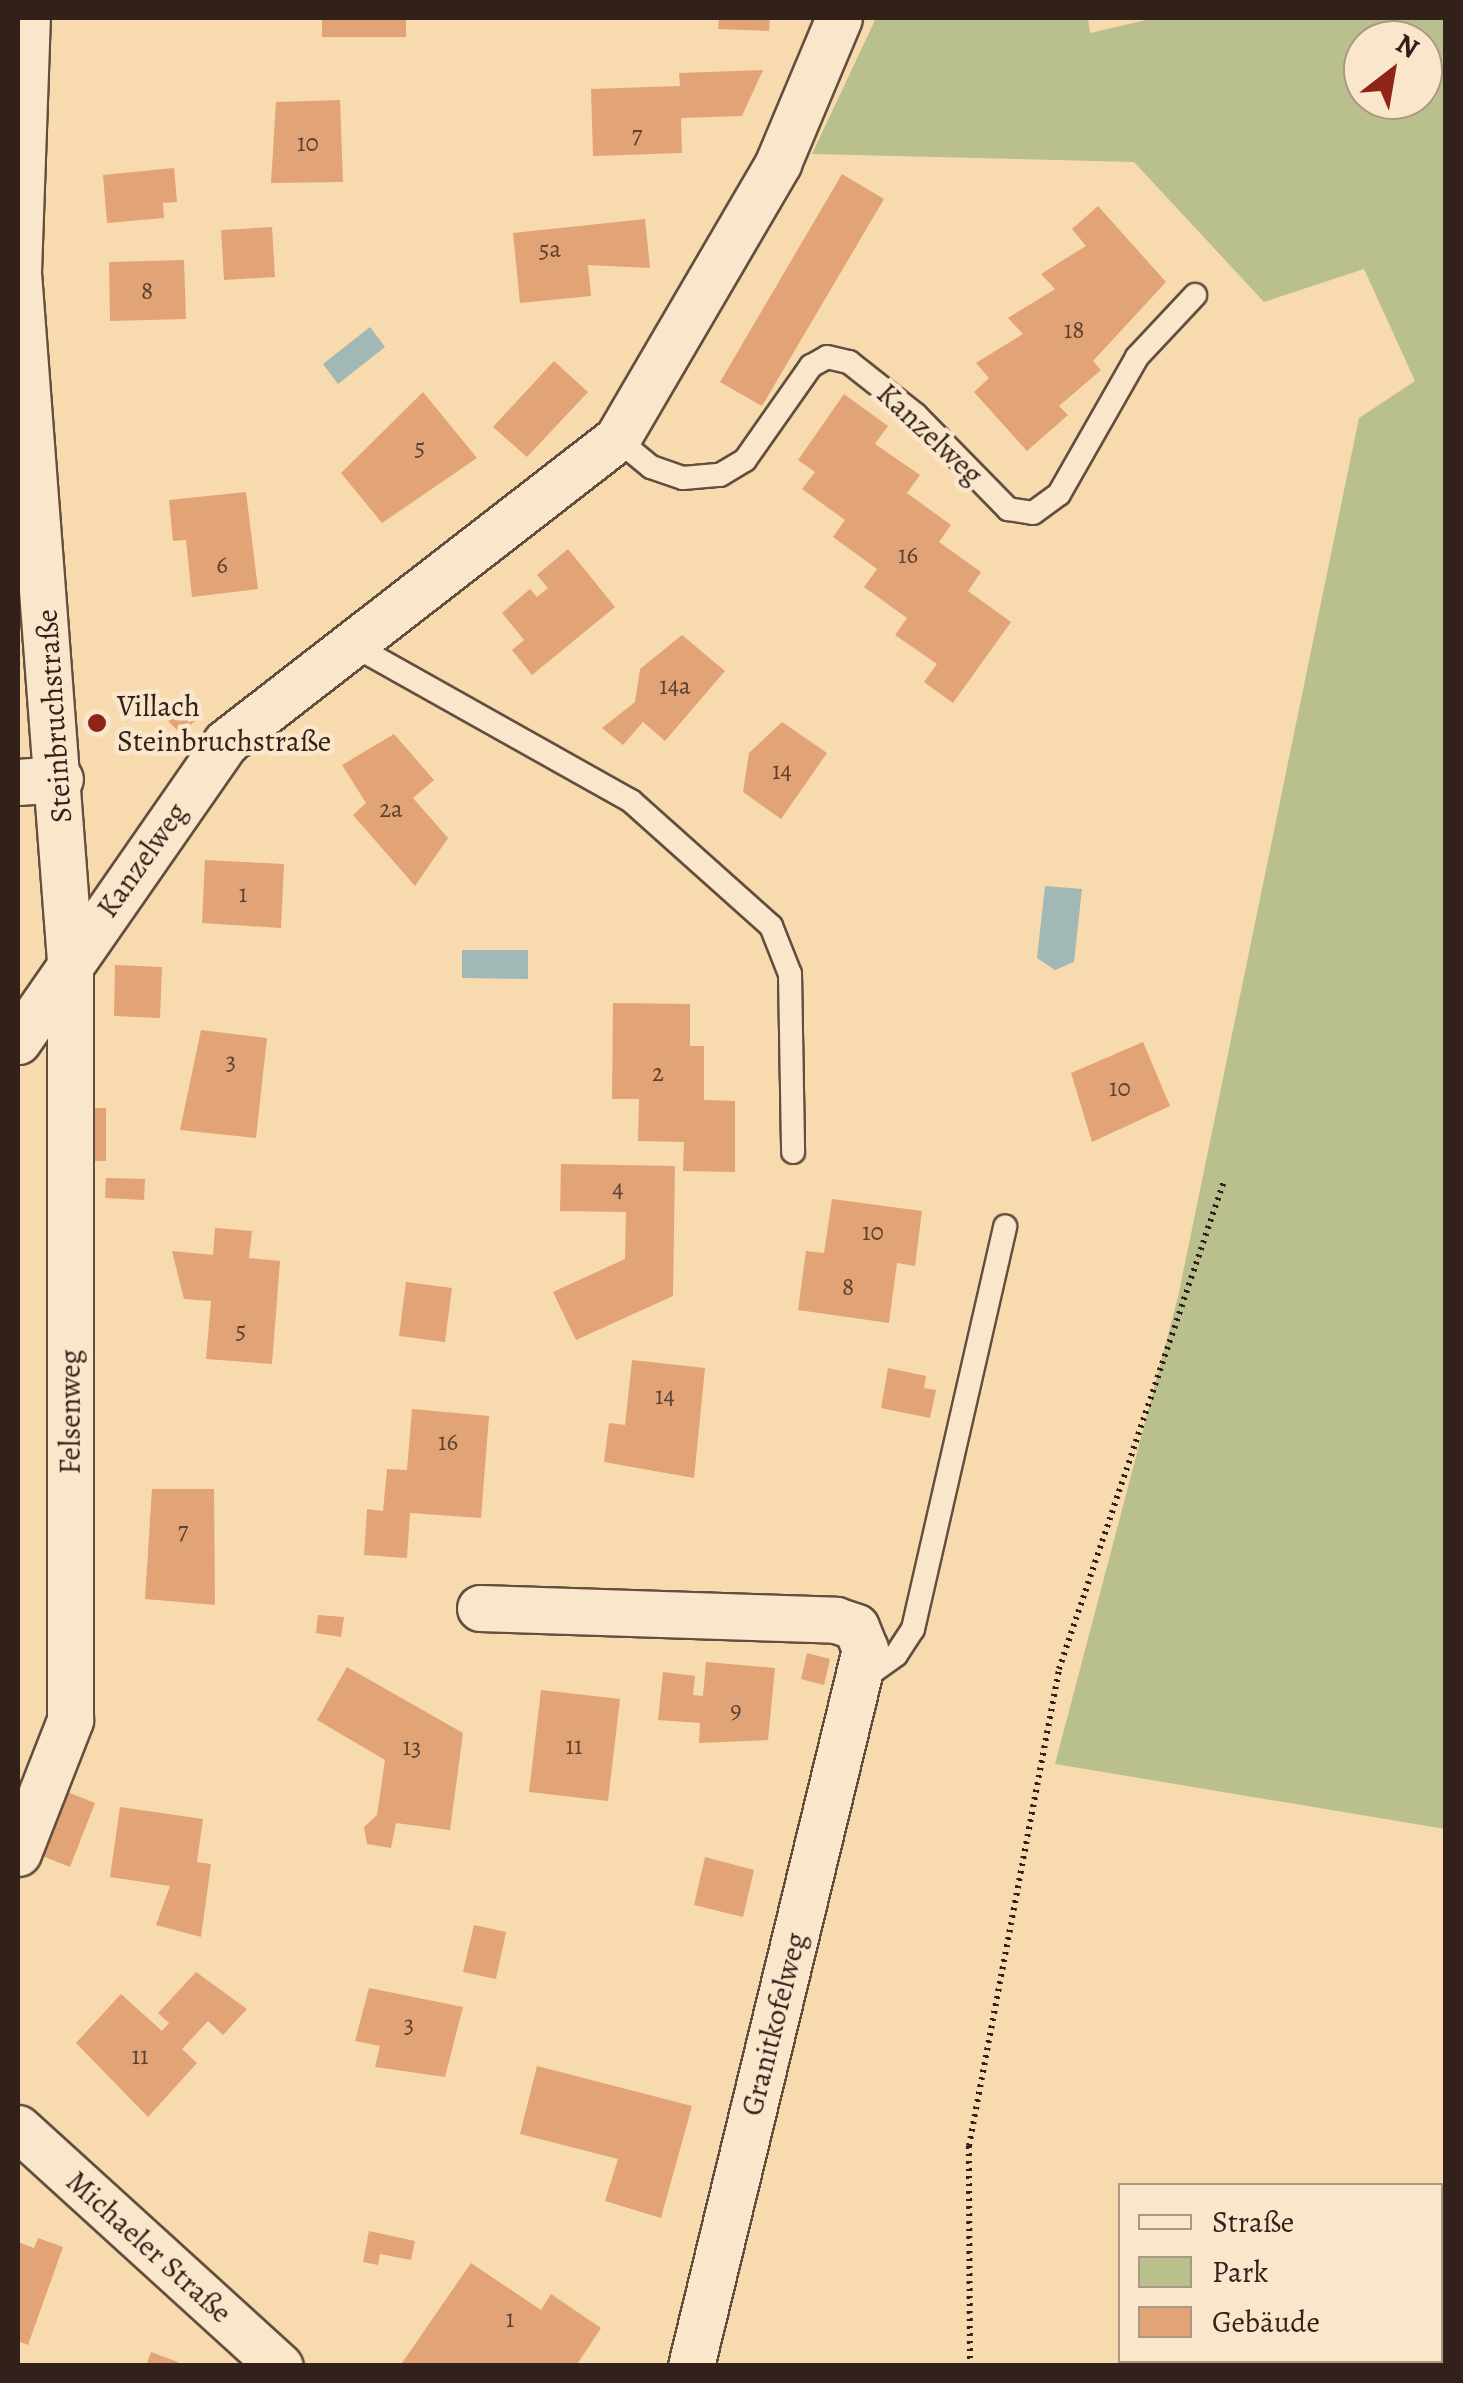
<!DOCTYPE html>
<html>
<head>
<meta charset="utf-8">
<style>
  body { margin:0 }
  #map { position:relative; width:1463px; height:2383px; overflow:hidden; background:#f8daaf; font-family:Alegreya,serif }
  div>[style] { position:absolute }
  .green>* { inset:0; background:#bac08d }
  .water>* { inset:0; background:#a2b8b6 }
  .building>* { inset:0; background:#e2a377 }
  .path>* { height:6px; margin-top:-3px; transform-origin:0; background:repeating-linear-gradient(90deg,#31211a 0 2.5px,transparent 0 7.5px) }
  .roads { filter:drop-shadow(2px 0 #634f3f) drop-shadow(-2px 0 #634f3f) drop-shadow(0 2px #634f3f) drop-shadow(0 -2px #634f3f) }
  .lane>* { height:22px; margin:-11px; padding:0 11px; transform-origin:11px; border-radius:11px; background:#fae7cb }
  .street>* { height:45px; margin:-22.5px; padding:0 22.5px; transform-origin:22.5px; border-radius:22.5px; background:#fae7cb }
  .dots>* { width:28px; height:28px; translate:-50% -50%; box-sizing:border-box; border:5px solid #fae7cb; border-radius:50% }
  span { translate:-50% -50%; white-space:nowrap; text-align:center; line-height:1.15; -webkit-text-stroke:9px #fae7cb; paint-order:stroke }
  .number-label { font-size:25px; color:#5d4231 }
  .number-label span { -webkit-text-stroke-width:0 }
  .street-label { font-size:30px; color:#31211a }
  .poi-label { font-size:30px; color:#31211a }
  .left { translate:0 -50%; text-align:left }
  .frame { position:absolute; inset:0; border:20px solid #31211a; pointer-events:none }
  .legend { position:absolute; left:1118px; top:2183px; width:325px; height:180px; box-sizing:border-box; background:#fae7cb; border:2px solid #aa9884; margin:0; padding:12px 18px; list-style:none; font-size:30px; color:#31211a }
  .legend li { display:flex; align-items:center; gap:20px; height:50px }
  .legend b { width:50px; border:2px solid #aa9884 }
  .north { position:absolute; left:1343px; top:20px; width:100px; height:100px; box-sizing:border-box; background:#fae7cb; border:2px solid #aa9884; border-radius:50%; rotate:31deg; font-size:28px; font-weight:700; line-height:40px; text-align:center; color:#31211a }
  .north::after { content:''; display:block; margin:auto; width:35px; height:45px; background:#8f2418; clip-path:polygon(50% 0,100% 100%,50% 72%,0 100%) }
</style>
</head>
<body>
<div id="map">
  <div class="green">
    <i style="clip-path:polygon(evenodd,876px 18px,1088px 18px,1090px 33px,1155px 18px,1445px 18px,1445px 1829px,1055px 1764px,1178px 1297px,1359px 418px,1415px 381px,1364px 269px,1264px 302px,1134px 162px,812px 154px,876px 18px,1363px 40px,1423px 40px,1423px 100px,1363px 100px,1363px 40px)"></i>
  </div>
  <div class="water">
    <i style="clip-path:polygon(370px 327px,385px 347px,338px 384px,323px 364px)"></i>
    <i style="clip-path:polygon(1045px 886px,1082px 889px,1074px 962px,1055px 970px,1037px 958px)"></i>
    <i style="clip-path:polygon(462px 950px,528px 950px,528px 979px,462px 978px)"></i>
  </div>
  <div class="building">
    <i style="clip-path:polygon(322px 18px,406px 18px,406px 37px,322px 37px)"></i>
    <i style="clip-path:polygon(719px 18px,770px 18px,769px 31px,718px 29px)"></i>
    <i style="clip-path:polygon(763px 70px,742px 116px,681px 118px,682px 153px,593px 156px,591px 89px,680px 86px,679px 73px)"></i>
    <i style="clip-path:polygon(340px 100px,343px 182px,271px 183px,276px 102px)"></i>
    <i style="clip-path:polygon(174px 168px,177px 202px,163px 203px,164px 218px,107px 223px,103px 175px)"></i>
    <i style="clip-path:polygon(842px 174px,884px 199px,762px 406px,720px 382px)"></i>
    <i style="clip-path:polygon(1098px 206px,1166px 282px,1093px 361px,1101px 370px,1059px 406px,1068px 415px,1027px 451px,974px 392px,989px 378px,976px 363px,1023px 334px,1008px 318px,1055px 289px,1041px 274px,1086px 246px,1072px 229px)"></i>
    <i style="clip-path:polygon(645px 219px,650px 268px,588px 265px,591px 296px,520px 303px,513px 233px)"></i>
    <i style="clip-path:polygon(272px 227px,275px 277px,224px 280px,221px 230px)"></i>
    <i style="clip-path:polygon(184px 260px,186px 319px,110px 321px,109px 262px)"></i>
    <i style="clip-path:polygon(554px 361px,588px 392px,527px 457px,493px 427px)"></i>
    <i style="clip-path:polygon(423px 392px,477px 458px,382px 523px,341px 473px)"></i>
    <i style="clip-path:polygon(844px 394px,888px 426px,875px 444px,920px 475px,907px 493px,951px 525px,939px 542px,981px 572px,968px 591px,1011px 622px,953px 703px,924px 682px,937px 664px,895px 635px,907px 618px,864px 587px,877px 569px,833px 537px,845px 520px,802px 489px,815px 472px,798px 460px)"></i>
    <i style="clip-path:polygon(246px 492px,258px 589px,192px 597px,186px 540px,173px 541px,169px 500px)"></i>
    <i style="clip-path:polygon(568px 549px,615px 607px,532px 675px,512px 650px,524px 640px,502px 613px,530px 589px,537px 597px,548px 588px,537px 575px)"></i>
    <i style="clip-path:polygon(682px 635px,725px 671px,665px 741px,643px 722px,623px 745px,602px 728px,635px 702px,640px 669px)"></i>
    <i style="clip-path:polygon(182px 700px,198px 718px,181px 734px,164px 717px)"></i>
    <i style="clip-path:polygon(782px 722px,827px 753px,781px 819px,743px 792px,749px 753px)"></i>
    <i style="clip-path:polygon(394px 734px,434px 780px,413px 798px,448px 838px,415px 886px,353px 815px,366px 803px,342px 765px)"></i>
    <i style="clip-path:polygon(205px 860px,284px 864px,281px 928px,202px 923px)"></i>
    <i style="clip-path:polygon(115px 965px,162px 967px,160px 1018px,114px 1016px)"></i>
    <i style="clip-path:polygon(613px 1003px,690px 1004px,690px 1046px,704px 1046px,704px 1100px,735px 1101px,735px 1172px,683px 1171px,684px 1142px,638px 1141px,639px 1099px,612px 1099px)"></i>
    <i style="clip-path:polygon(201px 1030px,267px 1038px,256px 1138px,180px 1130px)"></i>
    <i style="clip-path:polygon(1143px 1042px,1170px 1106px,1092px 1142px,1071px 1073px)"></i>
    <i style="clip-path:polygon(90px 1108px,106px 1108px,106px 1161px,90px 1161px)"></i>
    <i style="clip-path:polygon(561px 1164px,675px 1166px,673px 1296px,576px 1340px,553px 1292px,625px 1259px,626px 1212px,560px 1211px)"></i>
    <i style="clip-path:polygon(106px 1178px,145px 1179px,144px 1200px,105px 1198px)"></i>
    <i style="clip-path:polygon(832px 1199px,922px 1211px,915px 1266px,897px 1263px,889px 1323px,798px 1310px,806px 1251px,824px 1253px)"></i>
    <i style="clip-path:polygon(215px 1228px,252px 1231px,249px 1258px,280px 1261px,272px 1364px,206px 1359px,211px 1301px,184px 1299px,172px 1251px,213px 1255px)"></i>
    <i style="clip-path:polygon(406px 1282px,452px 1288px,445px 1342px,399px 1336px)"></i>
    <i style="clip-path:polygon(632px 1360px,705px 1368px,694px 1478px,604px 1462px,609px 1423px,625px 1425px)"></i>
    <i style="clip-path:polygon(888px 1368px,926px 1376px,924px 1388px,936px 1390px,930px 1418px,881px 1408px)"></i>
    <i style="clip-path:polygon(412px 1409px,489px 1416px,481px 1518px,410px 1513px,407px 1558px,364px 1555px,367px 1509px,383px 1511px,387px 1469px,407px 1470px)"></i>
    <i style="clip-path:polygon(152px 1489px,214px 1489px,215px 1605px,145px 1599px)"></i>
    <i style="clip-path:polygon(318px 1615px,344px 1617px,341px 1637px,316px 1633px)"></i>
    <i style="clip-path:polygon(807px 1653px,830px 1659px,824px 1685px,801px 1679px)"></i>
    <i style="clip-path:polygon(706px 1662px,775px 1668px,768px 1740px,699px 1743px,700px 1723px,658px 1720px,663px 1672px,695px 1676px,693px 1695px,703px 1696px)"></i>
    <i style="clip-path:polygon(347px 1667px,463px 1733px,450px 1830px,396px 1823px,391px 1848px,367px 1844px,364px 1827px,377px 1815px,385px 1760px,317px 1720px)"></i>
    <i style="clip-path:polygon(541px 1690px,620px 1699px,608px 1801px,529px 1792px)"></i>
    <i style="clip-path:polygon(65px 1791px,95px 1803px,70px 1867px,40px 1855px)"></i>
    <i style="clip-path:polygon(120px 1807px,203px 1819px,197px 1862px,211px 1864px,201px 1937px,156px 1925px,170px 1886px,110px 1877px)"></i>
    <i style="clip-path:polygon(705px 1857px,754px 1870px,743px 1917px,694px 1905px)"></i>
    <i style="clip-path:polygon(474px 1925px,506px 1932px,496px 1979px,463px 1972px)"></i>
    <i style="clip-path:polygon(196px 1972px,247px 2009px,223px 2035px,208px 2021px,182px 2049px,197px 2063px,148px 2117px,76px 2043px,121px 1994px,162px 2031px,169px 2023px,158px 2013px)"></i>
    <i style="clip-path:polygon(369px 1988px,463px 2007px,445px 2077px,375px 2067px,380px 2046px,355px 2041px)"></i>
    <i style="clip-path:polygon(537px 2066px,692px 2106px,661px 2218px,605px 2201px,618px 2159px,520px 2134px)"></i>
    <i style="clip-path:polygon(369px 2231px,415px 2241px,411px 2260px,380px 2254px,378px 2265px,363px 2262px)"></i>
    <i style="clip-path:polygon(38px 2238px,63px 2247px,28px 2345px,18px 2341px,18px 2242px,34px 2248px)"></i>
    <i style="clip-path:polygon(471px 2263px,541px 2310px,551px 2294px,601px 2328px,576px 2366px,402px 2363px)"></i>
    <i style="clip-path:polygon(151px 2352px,178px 2362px,177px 2366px,146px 2366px)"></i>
  </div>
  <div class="path">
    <i style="left:970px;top:2366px;width:220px;rotate:-90.3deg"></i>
    <i style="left:969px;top:2146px;width:485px;rotate:-79.3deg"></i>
    <i style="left:1059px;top:1669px;width:515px;rotate:-71.32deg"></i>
  </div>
  <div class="roads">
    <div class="lane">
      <i style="left:617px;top:439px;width:44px;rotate:39.5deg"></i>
      <i style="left:651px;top:467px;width:34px;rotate:19deg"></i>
      <i style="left:683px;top:478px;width:37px;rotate:-5deg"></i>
      <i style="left:720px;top:475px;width:29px;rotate:-31deg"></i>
      <i style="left:745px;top:460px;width:115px;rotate:-54.9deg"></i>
      <i style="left:811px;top:366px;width:18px;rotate:-29deg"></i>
      <i style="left:827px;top:357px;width:23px;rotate:13deg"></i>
      <i style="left:849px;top:362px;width:85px;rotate:38.3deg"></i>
      <i style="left:916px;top:415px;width:132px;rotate:45.6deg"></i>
      <i style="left:1008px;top:509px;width:25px;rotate:9deg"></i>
      <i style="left:1033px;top:513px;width:32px;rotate:-36deg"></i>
      <i style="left:1059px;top:494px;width:158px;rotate:-60.3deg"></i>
      <i style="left:1137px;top:357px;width:85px;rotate:-46.9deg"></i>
      <i style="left:353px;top:645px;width:319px;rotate:29.3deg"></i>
      <i style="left:631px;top:801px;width:188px;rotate:41.8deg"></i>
      <i style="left:771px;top:926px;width:52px;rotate:68.4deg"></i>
      <i style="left:790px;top:974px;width:178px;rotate:89deg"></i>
      <i style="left:861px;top:1680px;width:43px;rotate:-35.5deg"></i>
      <i style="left:896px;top:1655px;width:31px;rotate:-57deg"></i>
      <i style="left:913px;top:1629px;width:413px;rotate:-77.1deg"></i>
    </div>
    <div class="street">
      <i style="left:18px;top:782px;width:42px;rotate:-4.1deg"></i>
      <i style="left:18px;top:1041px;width:364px;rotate:-55.2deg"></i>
      <i style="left:226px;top:742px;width:495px;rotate:-37.8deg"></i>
      <i style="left:617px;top:439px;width:320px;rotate:-59.7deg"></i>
      <i style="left:778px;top:163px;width:157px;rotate:-67.2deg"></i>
      <i style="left:480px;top:1608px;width:356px;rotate:1.9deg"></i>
      <i style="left:836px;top:1620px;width:21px;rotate:19deg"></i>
      <i style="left:856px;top:1627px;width:24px;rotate:68deg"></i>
      <i style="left:865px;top:1649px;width:738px;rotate:103.64deg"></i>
      <i style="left:18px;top:1853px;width:143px;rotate:-68.6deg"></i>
      <i style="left:70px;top:1720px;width:759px;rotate:-90deg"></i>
      <i style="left:70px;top:961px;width:691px;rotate:-94.32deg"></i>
      <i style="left:18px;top:272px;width:254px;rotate:-88deg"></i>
      <i style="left:18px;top:2128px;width:354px;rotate:42.3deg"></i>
    </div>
  </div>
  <div class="dots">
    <i style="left:97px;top:723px;background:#8f2418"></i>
  </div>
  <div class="number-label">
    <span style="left:637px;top:135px">7</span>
    <span style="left:308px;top:143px">10</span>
    <span style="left:550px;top:249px">5a</span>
    <span style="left:147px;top:291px">8</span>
    <span style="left:1074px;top:330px">18</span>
    <span style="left:420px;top:447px">5</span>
    <span style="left:908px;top:555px">16</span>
    <span style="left:222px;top:565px">6</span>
    <span style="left:675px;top:686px">14a</span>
    <span style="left:782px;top:771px">14</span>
    <span style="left:391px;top:809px">2a</span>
    <span style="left:243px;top:894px">1</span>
    <span style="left:231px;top:1061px">3</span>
    <span style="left:658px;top:1073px">2</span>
    <span style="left:1120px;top:1088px">10</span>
    <span style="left:618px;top:1189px">4</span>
    <span style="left:873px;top:1232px">10</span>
    <span style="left:848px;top:1287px">8</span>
    <span style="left:241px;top:1330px">5</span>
    <span style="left:665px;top:1396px">14</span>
    <span style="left:448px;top:1442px">16</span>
    <span style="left:183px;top:1531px">7</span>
    <span style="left:736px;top:1710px">9</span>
    <span style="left:574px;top:1746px">11</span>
    <span style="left:412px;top:1747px">13</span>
    <span style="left:409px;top:2024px">3</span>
    <span style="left:140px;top:2056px">11</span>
    <span style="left:510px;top:2319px">1</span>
  </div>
  <div class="street-label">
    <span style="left:930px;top:434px;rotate:43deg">Kanzelweg</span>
    <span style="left:54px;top:716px;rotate:-94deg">Steinbruchstraße</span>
    <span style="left:142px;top:860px;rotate:-55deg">Kanzelweg</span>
    <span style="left:70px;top:1412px;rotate:-90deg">Felsenweg</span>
    <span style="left:774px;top:2024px;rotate:-76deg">Granitkofelweg</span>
    <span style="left:149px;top:2247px;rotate:42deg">Michaeler Straße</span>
  </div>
  <div class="poi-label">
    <span class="left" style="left:117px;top:723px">Villach<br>Steinbruchstraße</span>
  </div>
  <div class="frame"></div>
  <ul class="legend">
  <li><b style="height:12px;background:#fae7cb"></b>Straße</li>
  <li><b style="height:28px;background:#bac08d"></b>Park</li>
  <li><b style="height:28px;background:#e2a377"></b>Gebäude</li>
  </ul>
  <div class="north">N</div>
</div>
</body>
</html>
